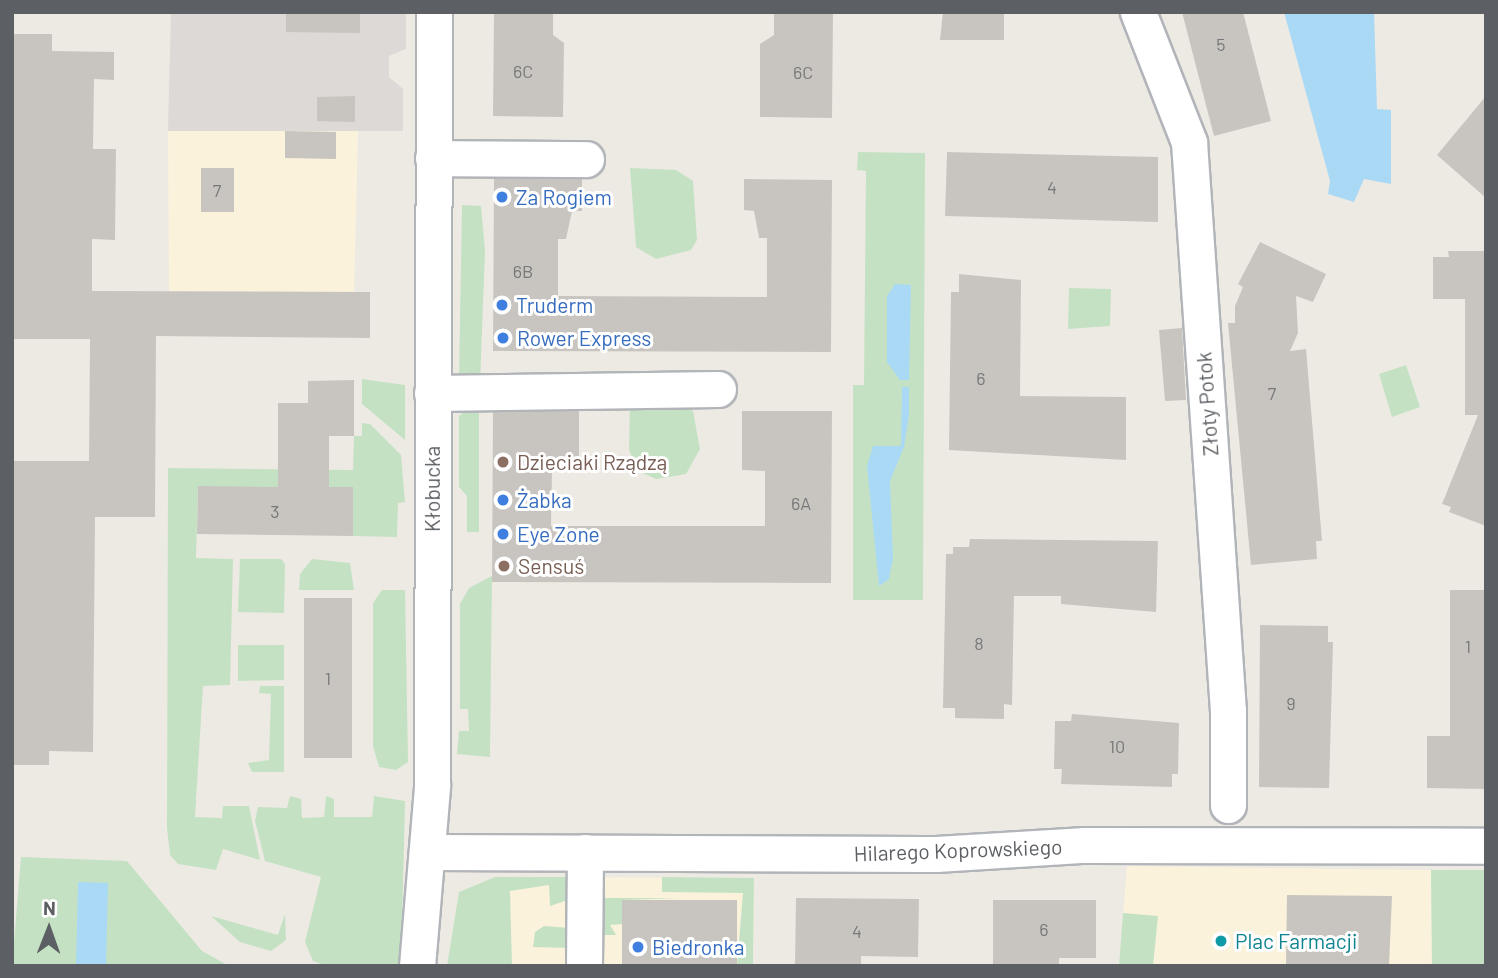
<!DOCTYPE html>
<html>
<head>
<meta charset="utf-8">
<style>
  body { margin:0 }
  #map { position:relative; width:1498px; height:978px; overflow:hidden; background:#edeae4; font-family:Barlow,sans-serif }
  div>[style] { position:absolute }
  .commercial>* { inset:0; background:#faf2db }
  .industrial>* { inset:0; background:#dcd9d6 }
  .green>* { inset:0; background:#c4e2c3 }
  .water>* { inset:0; background:#aad9f6 }
  .building>* { inset:0; background:#c8c5c0 }
  .roads { filter:drop-shadow(2px 0 #b1b4b8) drop-shadow(-2px 0 #b1b4b8) drop-shadow(0 2px #b1b4b8) drop-shadow(0 -2px #b1b4b8) }
  .minor>* { height:35px; margin:-17.5px; padding:0 17.5px; transform-origin:17.5px; border-radius:17.5px; background:#fff }
  .dots>* { width:19px; height:19px; translate:-50% -50%; box-sizing:border-box; border:4px solid #fff; border-radius:50% }
  span { translate:-50% -50%; white-space:nowrap; text-align:center; line-height:1.15; -webkit-text-stroke:6px #fff; paint-order:stroke }
  .number-label { font-size:18px; color:#77787a }
  .number-label span { -webkit-text-stroke-width:0 }
  .shop-label { font-size:21px; color:#366cbe }
  .left { translate:0 -50%; text-align:left }
  .street-label { font-size:21px; color:#5c5f63 }
  .education-label { font-size:21px; color:#785e54 }
  .culture-label { font-size:21px; color:#0d838f }
  .frame { position:absolute; inset:0; border:14px solid #5c5f63; pointer-events:none }
  .north { position:absolute; left:14px; top:894px; width:70px; height:70px; -webkit-text-stroke:5px #fff; paint-order:stroke; rotate:1deg; font-size:19px; font-weight:700; line-height:28px; text-align:center; color:#5c5f63 }
  .north::after { content:''; display:block; margin:auto; width:24px; height:32px; background:#5c5f63; clip-path:polygon(50% 0,100% 100%,50% 72%,0 100%) }
</style>
</head>
<body>
<div id="map">
  <div class="commercial">
    <i style="clip-path:polygon(168px 131px,358px 131px,354px 292px,169px 292px)"></i>
    <i style="clip-path:polygon(1127px 866px,1431px 870px,1432px 966px,1119px 966px)"></i>
    <i style="clip-path:polygon(512px 877px,754px 878px,753px 966px,492px 966px)"></i>
  </div>
  <div class="industrial">
    <i style="clip-path:polygon(171px 12px,406px 12px,406px 49px,389px 56px,389px 77px,403px 89px,403px 131px,168px 131px)"></i>
  </div>
  <div class="green">
    <i style="clip-path:polygon(858px 152px,925px 153px,923px 600px,853px 600px,853px 385px,864px 385px,866px 171px,857px 170px)"></i>
    <i style="clip-path:polygon(630px 168px,676px 170px,693px 181px,697px 240px,691px 250px,656px 259px,636px 247px)"></i>
    <i style="clip-path:polygon(462px 205px,481px 206px,485px 251px,480px 384px,459px 378px)"></i>
    <i style="clip-path:polygon(1069px 288px,1111px 289px,1110px 326px,1068px 329px)"></i>
    <i style="clip-path:polygon(1406px 365px,1420px 407px,1392px 417px,1379px 374px)"></i>
    <i style="clip-path:polygon(362px 379px,405px 385px,405px 440px,362px 404px)"></i>
    <i style="clip-path:polygon(630px 401px,670px 402px,693px 411px,700px 449px,686px 474px,656px 479px,638px 471px,629px 450px)"></i>
    <i style="clip-path:polygon(464px 412px,479px 412px,479px 532px,467px 532px,467px 496px,459px 487px,459px 416px)"></i>
    <i style="clip-path:polygon(362px 423px,370px 424px,401px 455px,405px 502px,398px 503px,397px 537px,353px 536px,353px 487px,198px 487px,196px 558px,233px 559px,230px 685px,203px 686px,195px 817px,222px 818px,223px 806px,249px 806px,260px 860px,223px 849px,216px 870px,178px 864px,170px 855px,167px 828px,168px 468px,353px 470px,354px 436px,362px 436px)"></i>
    <i style="clip-path:polygon(240px 559px,281px 559px,285px 564px,284px 613px,238px 612px)"></i>
    <i style="clip-path:polygon(312px 559px,350px 563px,354px 590px,299px 590px,300px 574px)"></i>
    <i style="clip-path:polygon(492px 576px,490px 757px,457px 754px,459px 731px,469px 731px,468px 709px,460px 709px,460px 604px,469px 588px)"></i>
    <i style="clip-path:polygon(382px 590px,405px 590px,408px 762px,396px 770px,379px 767px,373px 746px,373px 603px)"></i>
    <i style="clip-path:polygon(238px 645px,284px 645px,284px 680px,238px 681px)"></i>
    <i style="clip-path:polygon(260px 686px,284px 686px,284px 772px,252px 772px,248px 763px,269px 760px,271px 694px,259px 693px)"></i>
    <i style="clip-path:polygon(290px 796px,301px 799px,302px 818px,324px 817px,326px 796px,334px 799px,334px 817px,372px 817px,374px 796px,405px 801px,401px 966px,326px 966px,313px 961px,305px 942px,321px 877px,265px 861px,255px 821px,258px 807px,287px 808px)"></i>
    <i style="clip-path:polygon(21px 857px,127px 861px,202px 951px,229px 966px,12px 966px)"></i>
    <i style="clip-path:polygon(1431px 870px,1486px 870px,1486px 966px,1432px 966px)"></i>
    <i style="clip-path:polygon(495px 877px,568px 877px,568px 900px,550px 906px,549px 885px,510px 891px,512px 966px,447px 966px,459px 892px)"></i>
    <i style="clip-path:polygon(662px 877px,754px 878px,753px 966px,737px 966px,743px 893px,662px 892px)"></i>
    <i style="clip-path:polygon(602px 898px,680px 898px,623px 900px,622px 924px,610px 925px,616px 935px,595px 935px)"></i>
    <i style="clip-path:polygon(1123px 913px,1158px 916px,1153px 966px,1119px 966px)"></i>
    <i style="clip-path:polygon(285px 914px,286px 940px,271px 951px,240px 942px,211px 916px,278px 935px)"></i>
    <i style="clip-path:polygon(544px 926px,569px 928px,574px 948px,533px 947px,535px 932px)"></i>
  </div>
  <div class="water">
    <i style="clip-path:polygon(1284px 12px,1374px 12px,1377px 109px,1391px 110px,1391px 184px,1364px 179px,1354px 202px,1328px 194px,1330px 181px)"></i>
    <i style="clip-path:polygon(895px 284px,911px 285px,909px 380px,900px 380px,887px 362px,887px 296px)"></i>
    <i style="clip-path:polygon(902px 387px,909px 387px,909px 415px,904px 447px,890px 481px,893px 558px,889px 579px,879px 586px,867px 466px,873px 446px,901px 446px)"></i>
    <i style="clip-path:polygon(78px 882px,108px 883px,106px 966px,76px 966px)"></i>
  </div>
  <div class="building">
    <i style="clip-path:polygon(286px 12px,360px 12px,360px 33px,286px 32px)"></i>
    <i style="clip-path:polygon(494px 12px,553px 12px,553px 35px,564px 43px,563px 117px,493px 116px)"></i>
    <i style="clip-path:polygon(774px 12px,833px 12px,832px 118px,760px 117px,760px 44px,774px 35px)"></i>
    <i style="clip-path:polygon(943px 12px,1004px 12px,1004px 40px,940px 40px)"></i>
    <i style="clip-path:polygon(1182px 12px,1243px 12px,1271px 121px,1214px 136px)"></i>
    <i style="clip-path:polygon(12px 34px,52px 34px,52px 51px,114px 52px,114px 80px,94px 79px,93px 149px,116px 149px,115px 240px,92px 239px,92px 291px,370px 292px,370px 338px,156px 336px,155px 517px,95px 517px,93px 752px,49px 751px,49px 765px,12px 765px,12px 461px,89px 461px,90px 339px,12px 339px)"></i>
    <i style="clip-path:polygon(355px 96px,355px 122px,317px 121px,317px 97px)"></i>
    <i style="clip-path:polygon(1486px 96px,1486px 198px,1437px 155px)"></i>
    <i style="clip-path:polygon(285px 131px,336px 132px,336px 159px,285px 158px)"></i>
    <i style="clip-path:polygon(947px 152px,1158px 157px,1158px 222px,945px 216px)"></i>
    <i style="clip-path:polygon(201px 168px,234px 168px,234px 212px,201px 212px)"></i>
    <i style="clip-path:polygon(494px 179px,582px 179px,582px 211px,572px 211px,566px 239px,558px 239px,558px 296px,767px 297px,767px 238px,759px 238px,754px 211px,744px 210px,744px 179px,832px 180px,831px 352px,493px 351px)"></i>
    <i style="clip-path:polygon(1260px 242px,1326px 274px,1313px 302px,1296px 296px,1298px 333px,1290px 351px,1306px 349px,1322px 541px,1316px 541px,1317px 559px,1251px 565px,1228px 323px,1235px 323px,1235px 306px,1243px 287px,1238px 284px)"></i>
    <i style="clip-path:polygon(1448px 251px,1486px 251px,1486px 526px,1449px 512px,1451px 507px,1442px 504px,1478px 415px,1465px 415px,1465px 299px,1433px 299px,1433px 257px,1449px 257px)"></i>
    <i style="clip-path:polygon(959px 274px,1021px 280px,1020px 396px,1126px 397px,1126px 460px,949px 450px,951px 292px,959px 292px)"></i>
    <i style="clip-path:polygon(1182px 328px,1186px 400px,1165px 401px,1159px 330px)"></i>
    <i style="clip-path:polygon(354px 380px,354px 436px,329px 436px,329px 487px,353px 487px,353px 536px,197px 534px,198px 486px,278px 487px,278px 403px,308px 403px,308px 381px)"></i>
    <i style="clip-path:polygon(579px 411px,579px 470px,552px 470px,551px 526px,765px 526px,765px 471px,742px 470px,742px 411px,832px 411px,831px 583px,492px 582px,493px 412px)"></i>
    <i style="clip-path:polygon(970px 539px,1158px 541px,1156px 612px,1061px 604px,1061px 596px,1014px 596px,1012px 705px,1004px 704px,1004px 719px,955px 718px,955px 708px,943px 708px,946px 554px,953px 554px,953px 547px,969px 547px)"></i>
    <i style="clip-path:polygon(1450px 590px,1486px 590px,1486px 789px,1427px 788px,1427px 736px,1450px 736px)"></i>
    <i style="clip-path:polygon(304px 598px,352px 598px,352px 758px,304px 758px)"></i>
    <i style="clip-path:polygon(1260px 625px,1328px 626px,1328px 642px,1333px 642px,1329px 788px,1259px 787px)"></i>
    <i style="clip-path:polygon(1072px 714px,1179px 723px,1178px 774px,1172px 774px,1172px 787px,1061px 784px,1062px 769px,1054px 769px,1055px 721px,1071px 721px)"></i>
    <i style="clip-path:polygon(1287px 895px,1392px 896px,1389px 966px,1286px 966px)"></i>
    <i style="clip-path:polygon(796px 898px,919px 899px,918px 957px,861px 956px,861px 966px,795px 966px)"></i>
    <i style="clip-path:polygon(622px 900px,737px 900px,737px 966px,622px 966px)"></i>
    <i style="clip-path:polygon(993px 900px,1096px 900px,1096px 958px,1059px 958px,1059px 966px,993px 966px)"></i>
  </div>
  <div class="roads">
    <div class="minor">
      <i style="left:1138px;top:12px;width:140px;rotate:68.6deg"></i>
      <i style="left:1189px;top:142px;width:570px;rotate:86.08deg"></i>
      <i style="left:1228px;top:711px;width:94px;rotate:90deg"></i>
      <i style="left:433px;top:158px;width:153px;rotate:0.4deg"></i>
      <i style="left:432px;top:393px;width:286px;rotate:-0.8deg"></i>
      <i style="left:430px;top:852px;width:506px;rotate:0.23deg"></i>
      <i style="left:936px;top:854px;width:149px;rotate:-3.5deg"></i>
      <i style="left:1085px;top:845px;width:401px;rotate:0.1deg"></i>
      <i style="left:417px;top:966px;width:181px;rotate:-85.2deg"></i>
      <i style="left:432px;top:786px;width:774px;rotate:-89.85deg"></i>
      <i style="left:584px;top:966px;width:114px;rotate:-89.5deg"></i>
    </div>
  </div>
  <div class="dots">
    <i style="left:502px;top:197px;background:#3f7fe0"></i>
    <i style="left:502px;top:305px;background:#3f7fe0"></i>
    <i style="left:503px;top:338px;background:#3f7fe0"></i>
    <i style="left:503px;top:462px;background:#8d6e63"></i>
    <i style="left:503px;top:500px;background:#3f7fe0"></i>
    <i style="left:503px;top:534px;background:#3f7fe0"></i>
    <i style="left:504px;top:566px;background:#8d6e63"></i>
    <i style="left:1221px;top:941px;background:#0f9aa8"></i>
    <i style="left:638px;top:947px;background:#3f7fe0"></i>
  </div>
  <div class="number-label">
    <span style="left:1221px;top:44px">5</span>
    <span style="left:523px;top:71px">6C</span>
    <span style="left:803px;top:72px">6C</span>
    <span style="left:1052px;top:187px">4</span>
    <span style="left:217px;top:190px">7</span>
    <span style="left:523px;top:271px">6B</span>
    <span style="left:981px;top:378px">6</span>
    <span style="left:1272px;top:393px">7</span>
    <span style="left:801px;top:503px">6A</span>
    <span style="left:275px;top:511px">3</span>
    <span style="left:979px;top:643px">8</span>
    <span style="left:1468px;top:646px">1</span>
    <span style="left:328px;top:678px">1</span>
    <span style="left:1291px;top:703px">9</span>
    <span style="left:1117px;top:746px">10</span>
    <span style="left:1044px;top:929px">6</span>
    <span style="left:857px;top:931px">4</span>
  </div>
  <div class="shop-label">
    <span class="left" style="left:516px;top:197px">Za Rogiem</span>
    <span class="left" style="left:516px;top:305px">Truderm</span>
    <span class="left" style="left:517px;top:338px">Rower Express</span>
    <span class="left" style="left:517px;top:500px">Żabka</span>
    <span class="left" style="left:517px;top:534px">Eye Zone</span>
    <span class="left" style="left:652px;top:947px">Biedronka</span>
  </div>
  <div class="street-label">
    <span style="left:1207px;top:404px;rotate:-94deg">Złoty Potok</span>
    <span style="left:432px;top:489px;rotate:-90deg">Kłobucka</span>
    <span style="left:958px;top:850px;rotate:-2deg">Hilarego Koprowskiego</span>
  </div>
  <div class="education-label">
    <span class="left" style="left:517px;top:462px">Dzieciaki Rządzą</span>
    <span class="left" style="left:518px;top:566px">Sensuś</span>
  </div>
  <div class="culture-label">
    <span class="left" style="left:1235px;top:941px">Plac Farmacji</span>
  </div>
  <div class="frame"></div>
  <div class="north">N</div>
</div>
</body>
</html>
